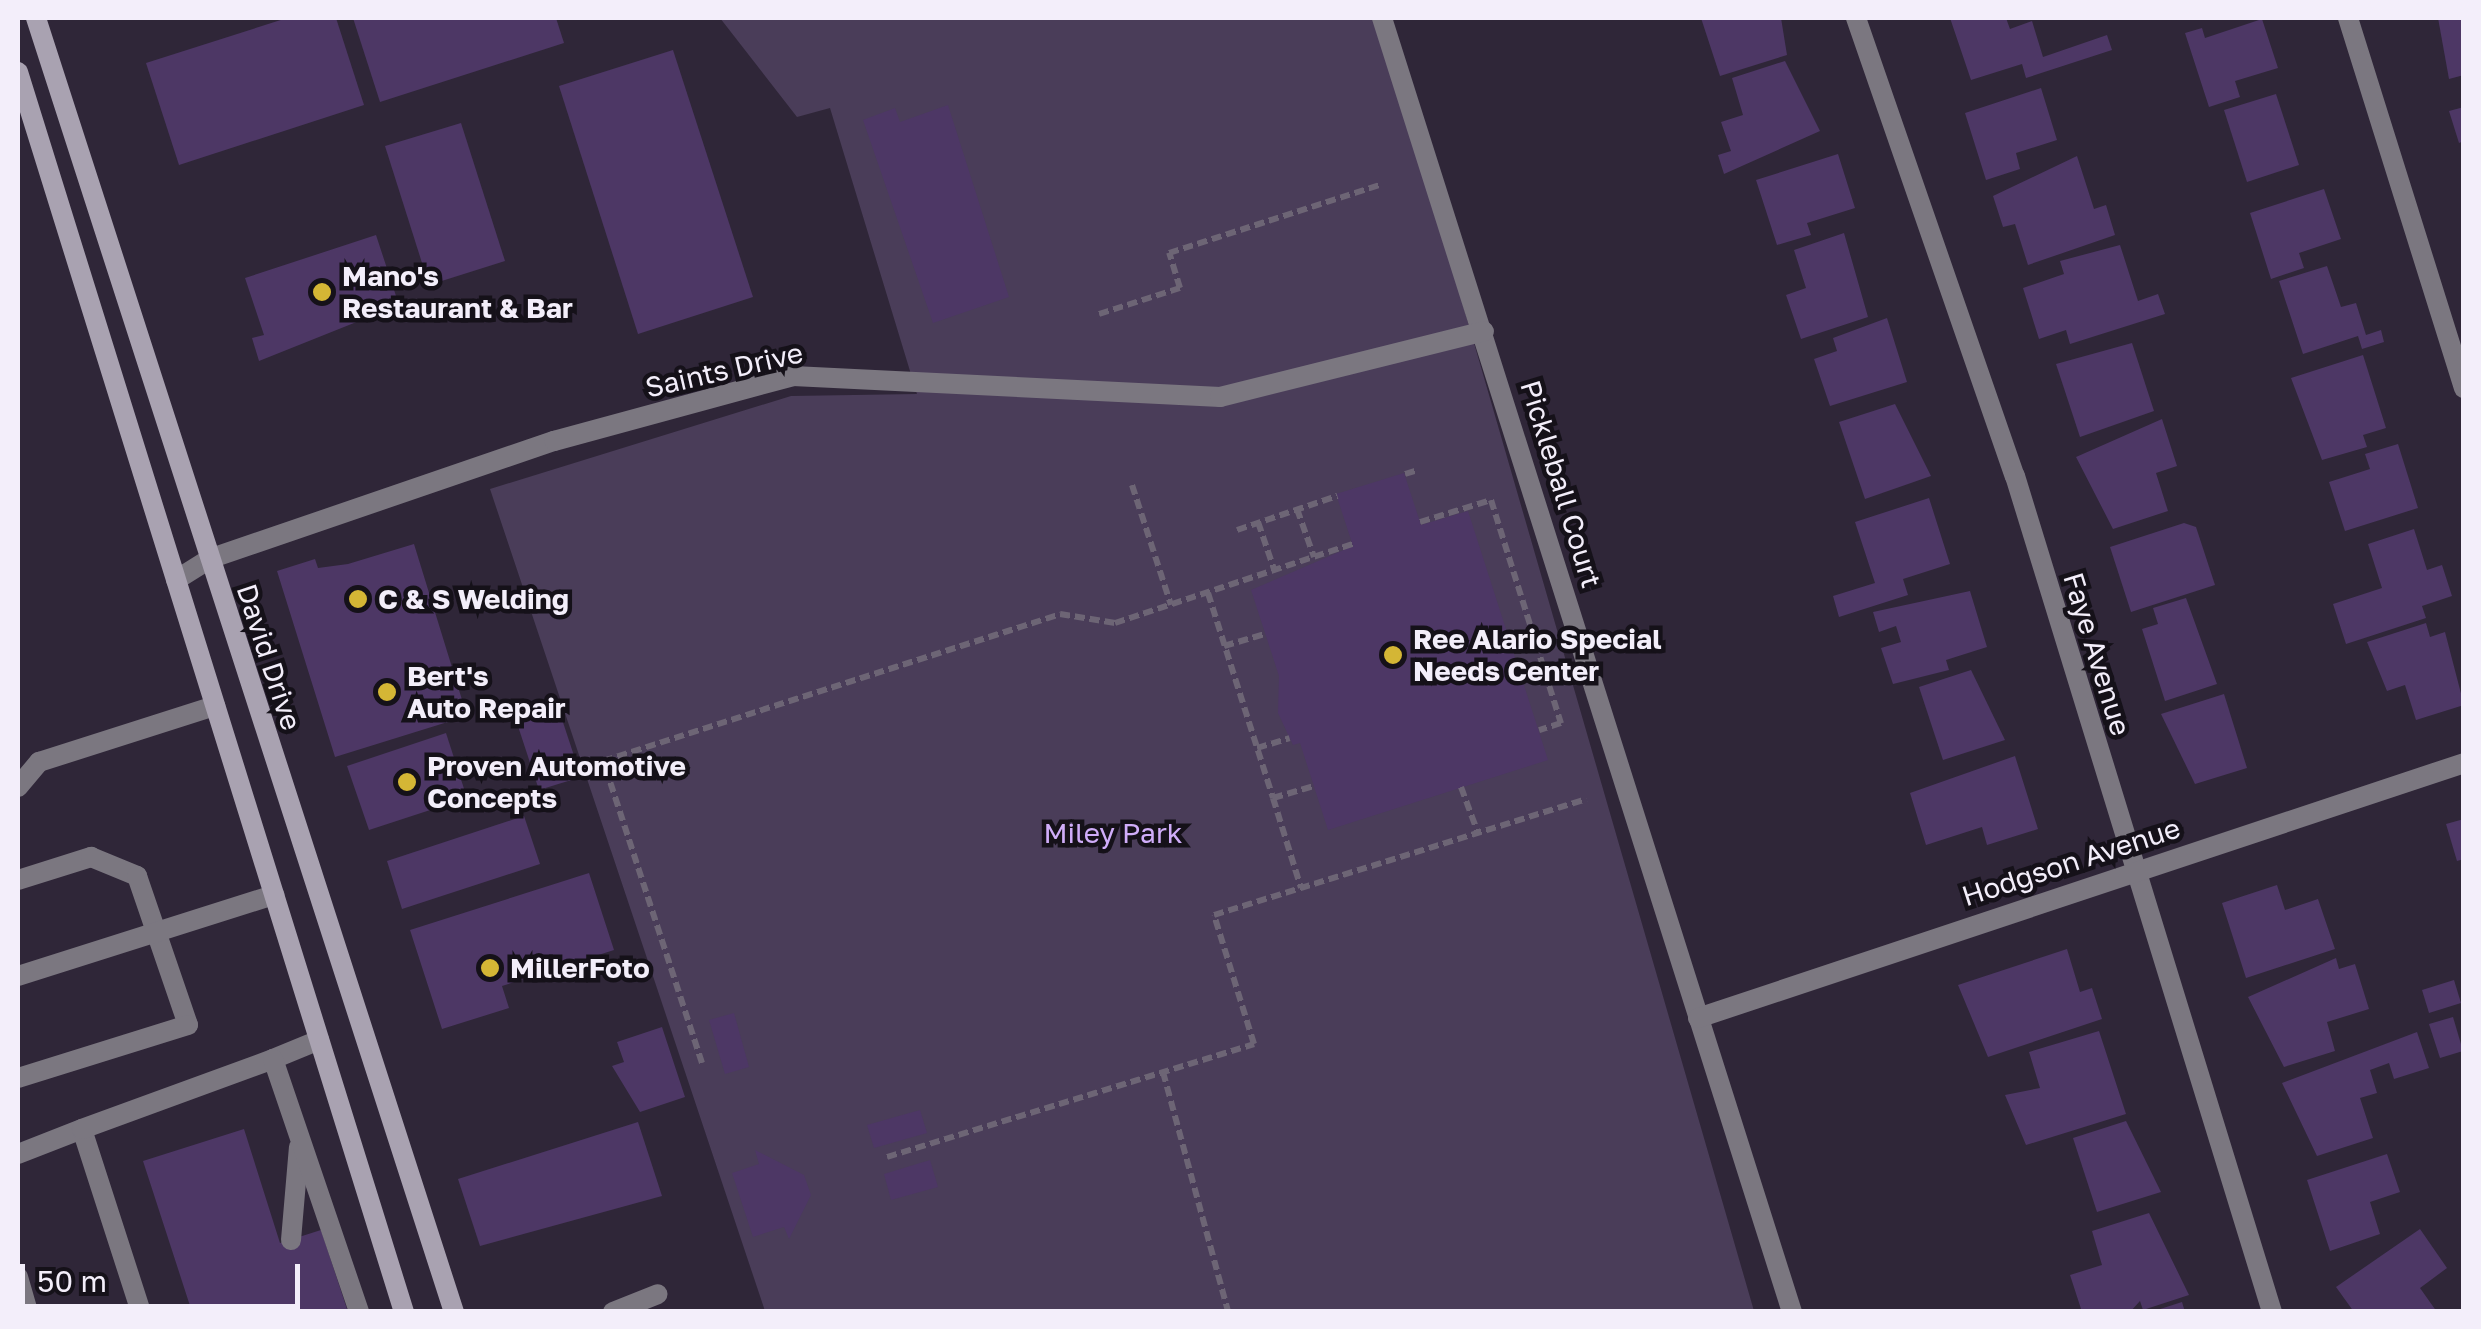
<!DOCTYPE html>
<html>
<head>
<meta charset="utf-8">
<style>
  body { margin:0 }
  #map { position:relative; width:2481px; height:1329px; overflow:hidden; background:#2f2638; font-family:"Golos Text",sans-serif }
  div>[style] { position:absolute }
  .green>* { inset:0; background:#4a3d59 }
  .building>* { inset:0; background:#4d3765 }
  .path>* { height:6px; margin-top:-3px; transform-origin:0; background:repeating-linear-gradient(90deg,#6d6575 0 10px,transparent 0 15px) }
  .lane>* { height:20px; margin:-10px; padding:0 10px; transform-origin:10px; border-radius:10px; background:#7b7780 }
  .street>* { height:20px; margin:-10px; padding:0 10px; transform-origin:10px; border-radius:10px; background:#7b7780 }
  .secondary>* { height:20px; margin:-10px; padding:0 10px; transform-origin:10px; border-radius:10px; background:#a9a2b1 }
  .dots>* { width:28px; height:28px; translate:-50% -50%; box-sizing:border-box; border:5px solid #151119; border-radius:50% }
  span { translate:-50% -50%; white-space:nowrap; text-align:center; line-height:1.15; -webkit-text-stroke:9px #151119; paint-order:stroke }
  .poi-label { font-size:28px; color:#f3eefa; font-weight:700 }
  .left { translate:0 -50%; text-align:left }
  .street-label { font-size:28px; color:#f3eefa }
  .park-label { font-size:28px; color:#d0adf9 }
  .frame { position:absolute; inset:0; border:20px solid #f3eefa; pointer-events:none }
  .scale { position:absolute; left:20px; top:1264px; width:280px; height:45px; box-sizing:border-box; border:5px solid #f3eefa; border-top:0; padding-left:12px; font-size:30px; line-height:35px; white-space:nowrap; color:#f3eefa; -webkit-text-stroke:8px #151119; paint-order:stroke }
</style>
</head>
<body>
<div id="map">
  <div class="green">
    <i style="clip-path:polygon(720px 18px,1380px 18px,1754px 1311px,765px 1311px,490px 489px,791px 396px,917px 394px,830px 108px,797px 117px)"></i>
  </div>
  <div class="building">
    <i style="clip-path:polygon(287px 18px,336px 18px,364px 105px,179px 165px,146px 63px)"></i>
    <i style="clip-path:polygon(353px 18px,556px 18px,564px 43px,380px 102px)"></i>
    <i style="clip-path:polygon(1701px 18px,1781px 18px,1787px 55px,1720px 76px)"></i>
    <i style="clip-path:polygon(1950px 18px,2006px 18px,2010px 29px,2032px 21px,2043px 57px,2107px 35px,2112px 50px,2026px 78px,2022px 64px,1971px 80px)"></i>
    <i style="clip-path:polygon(2438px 18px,2464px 18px,2464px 75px,2449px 79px)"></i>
    <i style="clip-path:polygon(2262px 19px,2278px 68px,2235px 81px,2240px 97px,2209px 107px,2185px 33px,2202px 28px,2205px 38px)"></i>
    <i style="clip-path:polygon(673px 50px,753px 297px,638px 334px,559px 86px)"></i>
    <i style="clip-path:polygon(1785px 61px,1820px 131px,1724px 174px,1718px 155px,1731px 151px,1721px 122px,1743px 115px,1732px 78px)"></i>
    <i style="clip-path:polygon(2041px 88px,2057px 140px,2016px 153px,2020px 169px,1986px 180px,1965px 113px)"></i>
    <i style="clip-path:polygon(2276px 94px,2299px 165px,2247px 182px,2224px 110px)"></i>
    <i style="clip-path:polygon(948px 105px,1009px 297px,933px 323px,863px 120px,895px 108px,900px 122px)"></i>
    <i style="clip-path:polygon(2464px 107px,2464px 141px,2459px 143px,2449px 111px)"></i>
    <i style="clip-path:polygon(461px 123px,505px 261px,429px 285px,385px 146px)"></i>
    <i style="clip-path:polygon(1838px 154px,1855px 208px,1807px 223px,1811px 235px,1777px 245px,1756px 180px)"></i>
    <i style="clip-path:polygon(2077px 156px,2094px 209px,2106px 205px,2115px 235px,2028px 265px,2015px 224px,2003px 227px,1993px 196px)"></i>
    <i style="clip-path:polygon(2324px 189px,2341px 239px,2299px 253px,2304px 268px,2271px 279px,2250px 213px)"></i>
    <i style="clip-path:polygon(1844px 233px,1868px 317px,1801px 339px,1786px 295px,1806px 288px,1794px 250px)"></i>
    <i style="clip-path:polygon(376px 235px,399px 305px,259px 361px,252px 338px,264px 335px,245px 278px)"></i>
    <i style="clip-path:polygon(2120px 245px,2138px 301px,2158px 294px,2165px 314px,2070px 344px,2066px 330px,2039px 339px,2023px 288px,2064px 274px,2060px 261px)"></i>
    <i style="clip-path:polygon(2327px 266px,2341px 307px,2356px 303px,2366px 335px,2381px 330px,2384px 342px,2362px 349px,2358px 336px,2303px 354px,2279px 281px)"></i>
    <i style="clip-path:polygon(1887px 318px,1907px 382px,1830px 406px,1814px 359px,1837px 351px,1833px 338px)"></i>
    <i style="clip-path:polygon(2132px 343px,2154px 411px,2080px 437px,2056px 364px)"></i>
    <i style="clip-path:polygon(2363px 355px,2386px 428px,2363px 435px,2367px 447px,2322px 460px,2291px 378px)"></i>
    <i style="clip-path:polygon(1895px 404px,1931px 476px,1865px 499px,1839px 422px)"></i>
    <i style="clip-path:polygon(2162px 419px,2177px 466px,2156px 473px,2168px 511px,2113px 529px,2076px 457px)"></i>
    <i style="clip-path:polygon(2398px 444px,2418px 508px,2345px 531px,2329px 482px,2370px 469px,2365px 454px)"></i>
    <i style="clip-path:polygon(1404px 473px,1421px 525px,1468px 511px,1548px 760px,1328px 830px,1300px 743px,1293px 745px,1278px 713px,1279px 676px,1251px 590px,1353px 546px,1336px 494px)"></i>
    <i style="clip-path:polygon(1929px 498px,1950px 564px,1903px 579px,1908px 595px,1839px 617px,1833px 596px,1875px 583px,1855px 522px)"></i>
    <i style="clip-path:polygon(2184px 523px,2196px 527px,2215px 585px,2131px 612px,2110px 547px)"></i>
    <i style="clip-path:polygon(2414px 529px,2427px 570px,2442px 565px,2452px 596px,2422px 606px,2426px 618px,2346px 644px,2333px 604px,2382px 588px,2368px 544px)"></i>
    <i style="clip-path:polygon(414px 544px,467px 716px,335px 757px,277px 571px,315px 559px,318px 568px,348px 564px)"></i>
    <i style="clip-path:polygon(1970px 591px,1987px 647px,1946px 660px,1949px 670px,1893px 684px,1881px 648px,1901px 642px,1896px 626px,1879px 632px,1873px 612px)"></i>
    <i style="clip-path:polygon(2186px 598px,2217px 684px,2165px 701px,2142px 629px,2158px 624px,2153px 608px)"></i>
    <i style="clip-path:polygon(2426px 623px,2430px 637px,2445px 632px,2464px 705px,2416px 720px,2405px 685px,2387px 691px,2367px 642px)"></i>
    <i style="clip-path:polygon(1971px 670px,2005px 740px,1943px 760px,1919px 687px)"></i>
    <i style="clip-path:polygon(2224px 694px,2247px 768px,2195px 784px,2161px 714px)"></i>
    <i style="clip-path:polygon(556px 701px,581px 777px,539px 790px,514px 714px)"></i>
    <i style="clip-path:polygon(446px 733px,467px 798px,369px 830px,347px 766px)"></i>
    <i style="clip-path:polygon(2015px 756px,2038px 829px,1987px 845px,1982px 827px,1926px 845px,1910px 793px)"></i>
    <i style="clip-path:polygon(524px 816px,540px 864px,402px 909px,387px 861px)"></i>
    <i style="clip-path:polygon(2464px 819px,2464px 859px,2457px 861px,2446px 824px)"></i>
    <i style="clip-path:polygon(589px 873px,614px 950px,502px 986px,509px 1008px,442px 1029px,410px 930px)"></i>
    <i style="clip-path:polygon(2277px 885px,2285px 910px,2318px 899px,2335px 949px,2246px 978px,2222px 903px)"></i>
    <i style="clip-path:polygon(2067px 949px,2080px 992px,2092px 988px,2102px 1019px,1988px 1057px,1958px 985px)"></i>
    <i style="clip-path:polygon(2336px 958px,2339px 969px,2355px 964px,2369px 1009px,2327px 1022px,2335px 1051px,2284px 1067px,2248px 997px)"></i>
    <i style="clip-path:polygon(2454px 980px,2461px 1003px,2429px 1013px,2422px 990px)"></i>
    <i style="clip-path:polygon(734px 1013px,749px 1067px,725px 1074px,709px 1020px)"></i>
    <i style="clip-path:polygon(2453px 1017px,2463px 1051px,2440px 1058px,2429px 1024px)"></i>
    <i style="clip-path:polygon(662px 1027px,685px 1097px,640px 1112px,612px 1066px,624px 1062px,617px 1042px)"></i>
    <i style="clip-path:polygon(2099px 1031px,2126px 1114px,2026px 1145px,2005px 1095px,2040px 1088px,2029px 1052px)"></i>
    <i style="clip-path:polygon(2417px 1032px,2429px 1068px,2394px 1079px,2389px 1063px,2370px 1070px,2377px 1093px,2360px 1098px,2373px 1138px,2317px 1156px,2282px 1083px)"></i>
    <i style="clip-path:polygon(920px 1110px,927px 1133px,874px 1148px,867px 1125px)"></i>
    <i style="clip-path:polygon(2126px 1121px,2161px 1192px,2097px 1212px,2073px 1138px)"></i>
    <i style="clip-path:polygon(638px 1122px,662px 1196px,480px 1246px,458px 1179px)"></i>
    <i style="clip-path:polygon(244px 1129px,280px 1243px,321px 1230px,348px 1312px,192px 1312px,143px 1161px)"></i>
    <i style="clip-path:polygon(755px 1150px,804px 1175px,811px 1195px,789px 1239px,784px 1227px,753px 1237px,732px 1173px,759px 1164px)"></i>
    <i style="clip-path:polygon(2387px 1154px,2400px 1192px,2370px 1202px,2380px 1234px,2330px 1251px,2307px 1180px)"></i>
    <i style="clip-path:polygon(930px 1160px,938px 1187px,891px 1200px,884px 1174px)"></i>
    <i style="clip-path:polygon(2149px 1213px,2189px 1295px,2143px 1310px,2140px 1301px,2130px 1312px,2082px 1312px,2070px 1275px,2102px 1265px,2092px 1231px)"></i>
    <i style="clip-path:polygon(2420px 1229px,2447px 1268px,2420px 1288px,2437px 1312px,2354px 1312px,2336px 1287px)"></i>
    <i style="clip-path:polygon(2182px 1302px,2185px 1312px,2154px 1312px,2154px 1311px)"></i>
  </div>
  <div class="path">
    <i style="left:1099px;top:314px;width:85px;rotate:-17.8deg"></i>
    <i style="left:1180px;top:288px;width:37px;rotate:-107deg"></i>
    <i style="left:1169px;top:253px;width:222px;rotate:-17.9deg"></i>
    <i style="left:1405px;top:474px;width:14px;rotate:-17deg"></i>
    <i style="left:1132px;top:485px;width:126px;rotate:72deg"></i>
    <i style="left:1297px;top:509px;width:51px;rotate:70.5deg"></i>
    <i style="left:1258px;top:522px;width:53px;rotate:71.2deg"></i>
    <i style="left:1420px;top:522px;width:74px;rotate:-17.2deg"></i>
    <i style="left:1491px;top:500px;width:234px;rotate:72.6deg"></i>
    <i style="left:1561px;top:723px;width:23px;rotate:162deg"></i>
    <i style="left:1237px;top:530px;width:106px;rotate:-18.8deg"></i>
    <i style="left:1208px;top:593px;width:215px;rotate:72.4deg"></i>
    <i style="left:1273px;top:798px;width:43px;rotate:-16.3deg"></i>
    <i style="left:1224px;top:646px;width:43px;rotate:-16.3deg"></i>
    <i style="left:1257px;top:748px;width:34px;rotate:-17deg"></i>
    <i style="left:1461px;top:787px;width:49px;rotate:69.7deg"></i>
    <i style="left:1273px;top:798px;width:94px;rotate:72.7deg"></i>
    <i style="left:702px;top:1063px;width:318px;rotate:-108.1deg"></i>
    <i style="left:603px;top:761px;width:480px;rotate:-17.8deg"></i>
    <i style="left:1060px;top:614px;width:56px;rotate:9.3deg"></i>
    <i style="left:1115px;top:623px;width:251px;rotate:-18.4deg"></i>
    <i style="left:1163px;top:1072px;width:249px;rotate:74.8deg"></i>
    <i style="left:887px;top:1157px;width:384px;rotate:-17.1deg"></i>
    <i style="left:1254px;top:1044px;width:135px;rotate:-107.2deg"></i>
    <i style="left:1214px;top:915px;width:390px;rotate:-17.3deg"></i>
  </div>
  <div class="lane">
    <i style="left:18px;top:787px;width:33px;rotate:-50deg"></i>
    <i style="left:39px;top:762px;width:185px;rotate:-17.7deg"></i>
    <i style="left:18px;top:880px;width:77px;rotate:-17.5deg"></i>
    <i style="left:91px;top:857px;width:50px;rotate:22.4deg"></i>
    <i style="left:137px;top:876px;width:157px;rotate:71.1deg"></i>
    <i style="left:188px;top:1025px;width:178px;rotate:162.7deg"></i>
    <i style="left:18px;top:976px;width:269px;rotate:-17.6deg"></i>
    <i style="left:273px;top:1059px;width:50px;rotate:-22.4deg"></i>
    <i style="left:18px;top:1154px;width:69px;rotate:-21.3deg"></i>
    <i style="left:291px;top:1240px;width:93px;rotate:-85.1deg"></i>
    <i style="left:18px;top:1277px;width:36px;rotate:74deg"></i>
    <i style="left:141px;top:1312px;width:192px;rotate:-107.9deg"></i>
    <i style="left:82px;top:1129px;width:203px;rotate:-20.1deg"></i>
    <i style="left:273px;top:1059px;width:267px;rotate:71.2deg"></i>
    <i style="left:613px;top:1312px;width:48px;rotate:-21.8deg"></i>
  </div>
  <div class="street">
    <i style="left:1382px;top:18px;width:1357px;rotate:72.42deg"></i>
    <i style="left:1856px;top:18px;width:485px;rotate:70.9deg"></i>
    <i style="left:2015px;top:476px;width:875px;rotate:72.91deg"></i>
    <i style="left:2348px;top:18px;width:388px;rotate:72.6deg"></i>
    <i style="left:176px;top:580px;width:39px;rotate:-32deg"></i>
    <i style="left:209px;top:559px;width:365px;rotate:-18.9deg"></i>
    <i style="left:554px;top:441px;width:248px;rotate:-15.2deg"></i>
    <i style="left:793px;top:376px;width:428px;rotate:2.8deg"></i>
    <i style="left:1220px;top:397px;width:272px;rotate:-14deg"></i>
    <i style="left:1698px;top:1018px;width:807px;rotate:-18.41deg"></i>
  </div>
  <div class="secondary">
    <i style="left:36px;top:18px;width:1360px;rotate:72.1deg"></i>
    <i style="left:18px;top:72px;width:1299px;rotate:72.71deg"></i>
  </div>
  <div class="dots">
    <i style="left:322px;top:292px;background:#d4b635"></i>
    <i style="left:358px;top:599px;background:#d4b635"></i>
    <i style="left:1393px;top:655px;background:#d4b635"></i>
    <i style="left:387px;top:692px;background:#d4b635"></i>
    <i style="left:407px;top:782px;background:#d4b635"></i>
    <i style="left:490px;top:968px;background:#d4b635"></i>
  </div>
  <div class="poi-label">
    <span class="left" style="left:342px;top:292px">Mano's<br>Restaurant &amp; Bar</span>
    <span class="left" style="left:378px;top:599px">C &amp; S Welding</span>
    <span class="left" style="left:1413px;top:655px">Ree Alario Special<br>Needs Center</span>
    <span class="left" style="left:407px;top:692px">Bert's<br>Auto Repair</span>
    <span class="left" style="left:427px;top:782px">Proven Automotive<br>Concepts</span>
    <span class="left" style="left:510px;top:968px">MillerFoto</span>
  </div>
  <div class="street-label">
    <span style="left:724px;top:370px;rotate:-13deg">Saints Drive</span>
    <span style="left:1561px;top:484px;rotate:73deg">Pickleball Court</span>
    <span style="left:2097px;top:654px;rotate:73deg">Faye Avenue</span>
    <span style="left:269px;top:657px;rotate:72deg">David Drive</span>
    <span style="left:2071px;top:862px;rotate:-18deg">Hodgson Avenue</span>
  </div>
  <div class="park-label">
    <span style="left:1113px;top:833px">Miley Park</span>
  </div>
  <div class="frame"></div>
  <div class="scale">50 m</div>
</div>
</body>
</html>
